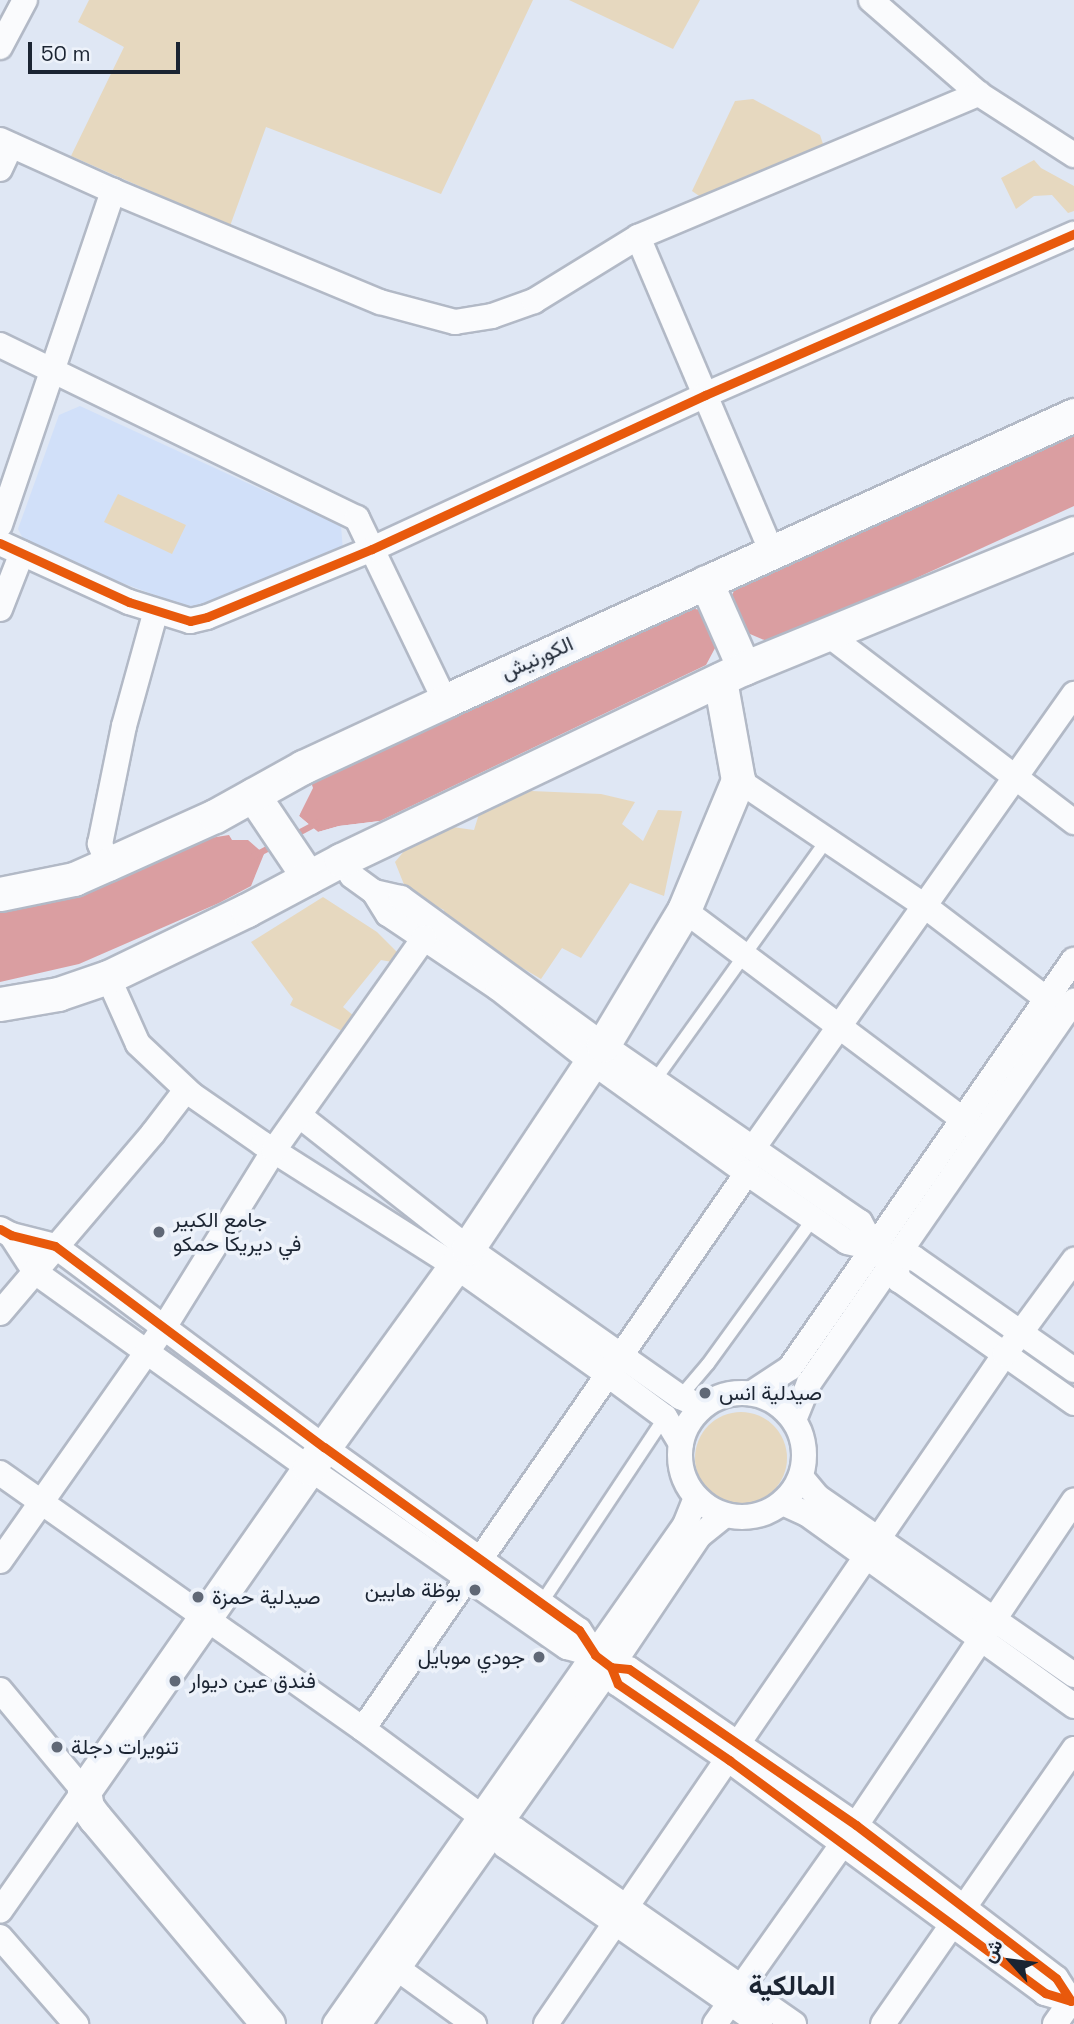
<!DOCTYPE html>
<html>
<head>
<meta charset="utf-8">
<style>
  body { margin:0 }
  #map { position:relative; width:1074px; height:2024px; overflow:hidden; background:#dfe7f4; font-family:"Space Grotesk",Vazirmatn,sans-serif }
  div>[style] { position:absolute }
  .built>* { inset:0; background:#d1e0f9 }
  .green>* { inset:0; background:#e6d8bf }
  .round { border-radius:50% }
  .water>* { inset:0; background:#da9ea1 }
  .pier>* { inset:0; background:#dfe7f4 }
  .stream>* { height:6px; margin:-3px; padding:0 3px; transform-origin:3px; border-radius:3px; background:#da9ea1 }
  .roads { filter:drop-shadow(2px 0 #b2b9c6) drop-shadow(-2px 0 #b2b9c6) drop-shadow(0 2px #b2b9c6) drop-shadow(0 -2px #b2b9c6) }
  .service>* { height:12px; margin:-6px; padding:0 6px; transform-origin:6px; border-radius:6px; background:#fafbfd }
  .minor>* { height:24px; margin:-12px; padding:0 12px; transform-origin:12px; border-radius:12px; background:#fafbfd }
  .minor>.ring { margin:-12px; padding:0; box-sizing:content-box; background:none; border:24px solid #fafbfd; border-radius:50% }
  .secondary>* { height:33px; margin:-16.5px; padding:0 16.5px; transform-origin:16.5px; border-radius:16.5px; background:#fafbfd }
  .cycleway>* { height:9px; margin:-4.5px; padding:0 4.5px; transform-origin:4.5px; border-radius:4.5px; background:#e8590c }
  .dots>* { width:19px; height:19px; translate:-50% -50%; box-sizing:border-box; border:4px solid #edf2fa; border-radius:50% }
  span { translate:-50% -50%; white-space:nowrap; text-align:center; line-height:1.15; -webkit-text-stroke:7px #edf2fa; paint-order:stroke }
  .street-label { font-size:21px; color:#1b2432 }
  .poi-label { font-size:21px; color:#1b2432 }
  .left { translate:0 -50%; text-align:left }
  .right { translate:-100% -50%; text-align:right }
  .district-label { font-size:28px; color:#1b2432; font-weight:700 }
  .north { position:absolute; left:976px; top:1926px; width:70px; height:70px; -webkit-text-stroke:5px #edf2fa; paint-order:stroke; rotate:298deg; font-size:19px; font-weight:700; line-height:28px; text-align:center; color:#1b2432 }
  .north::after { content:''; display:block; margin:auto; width:24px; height:32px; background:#1b2432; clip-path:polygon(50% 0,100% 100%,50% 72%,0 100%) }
  .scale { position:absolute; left:28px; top:42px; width:152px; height:32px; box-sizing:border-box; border:4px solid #1b2432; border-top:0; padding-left:9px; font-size:21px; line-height:24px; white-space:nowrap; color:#1b2432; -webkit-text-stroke:5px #edf2fa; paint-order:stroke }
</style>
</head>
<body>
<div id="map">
  <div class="built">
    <i style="clip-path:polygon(80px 406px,341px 526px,343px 551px,201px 607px,182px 605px,28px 548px,18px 529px,59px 415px)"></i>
  </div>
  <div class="green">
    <i style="clip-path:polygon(89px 0,533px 0,441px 194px,266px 127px,230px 226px,71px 156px,124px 47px,78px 22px)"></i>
    <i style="clip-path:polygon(569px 0,700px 0,673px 49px)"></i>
    <i style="clip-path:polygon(753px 99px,820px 135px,825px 150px,705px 200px,692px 191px,735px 101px)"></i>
    <i style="clip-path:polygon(1034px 160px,1041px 168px,1074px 186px,1074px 211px,1068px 213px,1052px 195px,1034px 196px,1016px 209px,1001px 178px)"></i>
    <i style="clip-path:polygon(118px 494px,186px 525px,172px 554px,104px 522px)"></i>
    <i style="clip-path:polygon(508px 790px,601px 794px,635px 802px,622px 824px,643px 841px,658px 810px,682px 811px,664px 896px,630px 883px,581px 958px,562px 948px,541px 979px,456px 929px,443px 919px,444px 910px,415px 895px,409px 897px,395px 862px,420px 832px,438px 825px,474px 830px,482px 804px)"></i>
    <i style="clip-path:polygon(323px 897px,377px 932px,397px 952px,392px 962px,381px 960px,343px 1007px,354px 1016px,346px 1033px,290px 1005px,293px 999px,251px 942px)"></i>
    <i class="round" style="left:695px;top:1412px;width:92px;height:92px"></i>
  </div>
  <div class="water">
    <i style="clip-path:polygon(1074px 436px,1074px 506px,792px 635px,769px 642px,743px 631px,728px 603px,736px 587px)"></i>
    <i style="clip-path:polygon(689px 608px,701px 610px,722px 635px,706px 665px,380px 821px,339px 826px,318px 832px,299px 816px,311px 782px)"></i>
    <i style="clip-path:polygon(229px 835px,232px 840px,248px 840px,264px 854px,251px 886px,219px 903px,79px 964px,0 982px,0 905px,204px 839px)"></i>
  </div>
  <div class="pier">
    <i style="clip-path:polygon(311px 782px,313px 788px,299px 816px,318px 832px,339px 826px,380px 821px,373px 826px,317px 835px,295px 816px,306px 785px)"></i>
  </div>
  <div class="stream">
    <i style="left:291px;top:837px;width:32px;rotate:-28deg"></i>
    <i style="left:254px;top:856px;width:24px;rotate:-28deg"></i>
  </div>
  <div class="roads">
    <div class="service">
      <i style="left:655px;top:1080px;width:295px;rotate:-54.4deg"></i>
      <i style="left:680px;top:1397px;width:43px;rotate:-49.7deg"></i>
      <i style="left:708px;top:1364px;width:179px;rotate:-54.1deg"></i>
      <i style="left:542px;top:1602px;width:222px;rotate:-56.4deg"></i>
    </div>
    <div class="minor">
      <i style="left:871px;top:0;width:143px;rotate:41deg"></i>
      <i style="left:979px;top:94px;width:113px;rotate:32.7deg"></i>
      <i style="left:0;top:47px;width:53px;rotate:-62deg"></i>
      <i style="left:0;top:140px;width:124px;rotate:24.3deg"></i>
      <i style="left:113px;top:191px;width:289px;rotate:22.6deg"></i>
      <i style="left:380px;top:302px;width:78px;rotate:14.9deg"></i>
      <i style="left:455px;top:322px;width:37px;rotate:-9deg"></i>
      <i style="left:492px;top:316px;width:45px;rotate:-19.7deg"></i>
      <i style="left:534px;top:301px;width:122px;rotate:-31.6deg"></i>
      <i style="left:638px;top:237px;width:370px;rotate:-22.8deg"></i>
      <i style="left:0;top:169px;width:26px;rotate:-65deg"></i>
      <i style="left:638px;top:237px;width:342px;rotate:67deg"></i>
      <i style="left:0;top:345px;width:397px;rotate:25.9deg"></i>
      <i style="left:357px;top:518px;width:203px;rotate:64.3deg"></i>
      <i style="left:0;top:525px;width:353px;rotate:-71.3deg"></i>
      <i style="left:0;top:543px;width:142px;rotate:24.6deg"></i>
      <i style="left:129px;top:602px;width:64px;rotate:17.3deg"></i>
      <i style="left:190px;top:621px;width:17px;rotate:-13deg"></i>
      <i style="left:207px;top:617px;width:178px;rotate:-22.4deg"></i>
      <i style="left:372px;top:549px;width:367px;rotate:-24.8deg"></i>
      <i style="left:705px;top:395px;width:403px;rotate:-23.6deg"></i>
      <i style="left:0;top:609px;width:60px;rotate:-68.6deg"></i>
      <i style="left:826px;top:633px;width:312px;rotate:37.3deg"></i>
      <i style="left:738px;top:780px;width:227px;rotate:34deg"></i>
      <i style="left:926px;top:907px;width:153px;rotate:37.3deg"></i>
      <i style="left:341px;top:860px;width:19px;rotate:55deg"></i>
      <i style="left:352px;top:876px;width:27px;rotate:36deg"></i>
      <i style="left:374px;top:892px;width:26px;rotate:58deg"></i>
      <i style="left:388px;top:914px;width:133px;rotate:33.9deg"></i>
      <i style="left:498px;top:988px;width:118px;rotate:38.1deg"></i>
      <i style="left:591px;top:1061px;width:192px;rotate:35.7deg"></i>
      <i style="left:747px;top:1173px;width:121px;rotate:34.6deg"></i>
      <i style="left:847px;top:1242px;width:28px;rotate:13deg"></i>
      <i style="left:874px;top:1248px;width:23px;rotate:31deg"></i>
      <i style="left:894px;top:1260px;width:20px;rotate:-6deg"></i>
      <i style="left:914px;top:1258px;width:195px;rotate:35deg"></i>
      <i style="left:108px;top:864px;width:22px;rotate:-112deg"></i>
      <i style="left:100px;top:844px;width:120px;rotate:-78.5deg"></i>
      <i style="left:124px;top:726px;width:119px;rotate:-74.5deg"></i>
      <i style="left:374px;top:892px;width:28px;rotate:13deg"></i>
      <i style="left:401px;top:898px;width:250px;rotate:36deg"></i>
      <i style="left:603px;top:1045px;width:312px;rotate:34.6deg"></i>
      <i style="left:860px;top:1222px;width:30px;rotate:62deg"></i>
      <i style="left:684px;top:910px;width:350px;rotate:36.9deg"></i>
      <i style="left:108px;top:977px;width:73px;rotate:65.9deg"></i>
      <i style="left:138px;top:1044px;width:73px;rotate:43.3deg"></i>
      <i style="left:191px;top:1094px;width:88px;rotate:34.8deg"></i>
      <i style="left:263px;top:1144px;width:227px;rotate:32.4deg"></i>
      <i style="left:455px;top:1266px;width:186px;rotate:35.4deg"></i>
      <i style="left:607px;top:1374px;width:72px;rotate:36.6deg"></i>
      <i style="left:665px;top:1417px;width:31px;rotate:59deg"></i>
      <i style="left:300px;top:1116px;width:214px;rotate:38.2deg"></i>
      <i style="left:468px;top:1248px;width:259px;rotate:35.1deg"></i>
      <i style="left:680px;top:1397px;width:24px;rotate:24deg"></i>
      <i style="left:754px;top:1147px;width:555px;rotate:-54.76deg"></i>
      <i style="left:0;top:1229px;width:13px;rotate:29deg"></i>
      <i style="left:11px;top:1235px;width:45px;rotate:14deg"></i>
      <i style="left:55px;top:1246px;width:336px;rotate:36.8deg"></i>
      <i style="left:324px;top:1447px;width:314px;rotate:35.7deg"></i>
      <i style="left:579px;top:1630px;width:30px;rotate:57deg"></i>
      <i style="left:595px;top:1655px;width:20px;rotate:37deg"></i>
      <i style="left:611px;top:1667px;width:18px;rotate:68deg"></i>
      <i style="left:618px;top:1684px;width:135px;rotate:34.4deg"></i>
      <i style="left:729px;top:1760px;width:393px;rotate:36.4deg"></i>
      <i style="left:1045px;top:1993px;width:27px;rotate:17deg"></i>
      <i style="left:1071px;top:2001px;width:27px;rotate:-123deg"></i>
      <i style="left:1056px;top:1978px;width:252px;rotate:-142.6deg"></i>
      <i style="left:856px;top:1825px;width:275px;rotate:-145.5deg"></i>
      <i style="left:629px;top:1669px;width:18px;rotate:-174deg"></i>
      <i style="left:11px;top:1235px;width:44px;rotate:57deg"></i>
      <i style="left:35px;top:1272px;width:337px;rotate:35.6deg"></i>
      <i style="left:309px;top:1468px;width:314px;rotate:34.8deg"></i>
      <i style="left:567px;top:1647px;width:29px;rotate:16deg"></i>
      <i style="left:894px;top:1260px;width:21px;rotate:76deg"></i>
      <i style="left:899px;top:1280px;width:214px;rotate:35.1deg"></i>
      <i style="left:0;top:1313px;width:236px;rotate:-49.6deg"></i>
      <i style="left:153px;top:1133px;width:54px;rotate:-52.5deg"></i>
      <i class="ring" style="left:680px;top:1393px;width:100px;height:100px"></i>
      <i style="left:752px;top:1393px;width:45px;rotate:-33.3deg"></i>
      <i style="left:790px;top:1368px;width:497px;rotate:-55.2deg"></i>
      <i style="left:794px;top:1420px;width:40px;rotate:-68deg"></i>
      <i style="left:809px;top:1383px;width:465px;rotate:-55.3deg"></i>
      <i style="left:0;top:1473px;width:444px;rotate:35.2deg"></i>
      <i style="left:363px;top:1729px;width:148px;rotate:36.5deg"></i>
      <i style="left:482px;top:1817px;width:19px;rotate:35deg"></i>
      <i style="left:498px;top:1828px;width:18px;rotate:6deg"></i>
      <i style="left:516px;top:1830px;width:339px;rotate:34.9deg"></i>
      <i style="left:801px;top:1477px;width:26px;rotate:50deg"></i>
      <i style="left:818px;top:1497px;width:312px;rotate:34.8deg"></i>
      <i style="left:783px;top:1503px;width:26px;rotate:25deg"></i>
      <i style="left:807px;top:1514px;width:329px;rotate:35.7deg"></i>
      <i style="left:0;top:1561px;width:287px;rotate:-54.9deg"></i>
      <i style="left:165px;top:1326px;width:207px;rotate:-58.2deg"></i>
      <i style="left:274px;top:1150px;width:260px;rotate:-54.7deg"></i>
      <i style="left:0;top:1690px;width:131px;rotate:50.3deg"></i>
      <i style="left:84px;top:1791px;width:146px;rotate:125deg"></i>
      <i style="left:363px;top:1729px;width:676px;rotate:-55.37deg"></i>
      <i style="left:498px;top:1828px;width:19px;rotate:69deg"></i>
      <i style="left:505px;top:1846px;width:311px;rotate:34.9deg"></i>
      <i style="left:0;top:1937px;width:116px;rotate:48.9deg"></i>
      <i style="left:398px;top:1969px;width:94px;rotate:35.9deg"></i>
      <i style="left:335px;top:2024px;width:610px;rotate:-54.95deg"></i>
      <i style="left:685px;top:1525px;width:29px;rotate:-68deg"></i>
      <i style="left:359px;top:2024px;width:437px;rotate:-54.8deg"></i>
      <i style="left:611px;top:1667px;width:158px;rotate:-56.1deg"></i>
      <i style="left:699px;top:1536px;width:32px;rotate:-39deg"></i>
      <i style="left:546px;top:2024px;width:812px;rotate:-55.59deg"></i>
      <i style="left:1005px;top:1354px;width:117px;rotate:-53.7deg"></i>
      <i style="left:715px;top:2024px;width:244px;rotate:-54.7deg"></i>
      <i style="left:856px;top:1825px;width:391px;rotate:-56.1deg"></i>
      <i style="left:883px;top:2024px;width:335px;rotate:-55.2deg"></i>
      <i style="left:1055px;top:2024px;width:33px;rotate:-55deg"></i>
    </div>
    <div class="secondary">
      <i style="left:706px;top:582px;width:94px;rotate:66.2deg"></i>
      <i style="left:253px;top:795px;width:99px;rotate:56.1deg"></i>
      <i style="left:0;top:894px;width:76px;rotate:-11.5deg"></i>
      <i style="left:74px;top:879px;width:37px;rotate:-24deg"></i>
      <i style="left:108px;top:864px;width:117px;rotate:-24.2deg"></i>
      <i style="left:215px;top:816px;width:101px;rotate:-29.1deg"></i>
      <i style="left:303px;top:767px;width:157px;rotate:-24.9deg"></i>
      <i style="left:445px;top:701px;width:691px;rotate:-24.45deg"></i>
      <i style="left:0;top:1004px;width:59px;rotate:-9.8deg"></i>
      <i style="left:58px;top:994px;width:53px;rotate:-18.8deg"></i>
      <i style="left:108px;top:977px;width:154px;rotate:-25.7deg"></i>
      <i style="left:247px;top:910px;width:106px;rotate:-28deg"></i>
      <i style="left:341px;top:860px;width:446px;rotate:-25.5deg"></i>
      <i style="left:744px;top:668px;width:357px;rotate:-22.2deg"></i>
      <i style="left:268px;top:2024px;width:269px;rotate:-130deg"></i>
      <i style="left:95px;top:1818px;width:14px;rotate:-126deg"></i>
      <i style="left:87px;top:1807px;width:16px;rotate:-101deg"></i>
      <i style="left:84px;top:1791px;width:394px;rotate:-55.1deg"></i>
      <i style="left:309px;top:1468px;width:271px;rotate:-54.1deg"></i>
      <i style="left:468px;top:1248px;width:244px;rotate:-56.4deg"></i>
      <i style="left:603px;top:1045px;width:157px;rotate:-59deg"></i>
      <i style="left:684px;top:910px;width:141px;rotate:-67.4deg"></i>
      <i style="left:738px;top:780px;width:102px;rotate:-100.2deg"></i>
    </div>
  </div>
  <div class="cycleway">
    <i style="left:0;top:543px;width:142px;rotate:24.6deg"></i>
    <i style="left:129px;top:602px;width:64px;rotate:17.3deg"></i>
    <i style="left:190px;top:621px;width:17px;rotate:-13deg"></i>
    <i style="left:207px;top:617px;width:178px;rotate:-22.4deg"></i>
    <i style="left:372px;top:549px;width:367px;rotate:-24.8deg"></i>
    <i style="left:705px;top:395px;width:403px;rotate:-23.6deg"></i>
    <i style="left:0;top:1229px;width:13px;rotate:29deg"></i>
    <i style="left:11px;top:1235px;width:45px;rotate:14deg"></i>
    <i style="left:55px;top:1246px;width:336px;rotate:36.8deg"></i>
    <i style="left:324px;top:1447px;width:314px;rotate:35.7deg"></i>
    <i style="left:579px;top:1630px;width:30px;rotate:57deg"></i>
    <i style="left:595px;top:1655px;width:20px;rotate:37deg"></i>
    <i style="left:611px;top:1667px;width:18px;rotate:68deg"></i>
    <i style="left:618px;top:1684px;width:135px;rotate:34.4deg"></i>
    <i style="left:729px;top:1760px;width:393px;rotate:36.4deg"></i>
    <i style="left:1045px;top:1993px;width:27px;rotate:17deg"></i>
    <i style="left:1071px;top:2001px;width:27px;rotate:-123deg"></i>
    <i style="left:1056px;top:1978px;width:252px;rotate:-142.6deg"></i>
    <i style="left:856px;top:1825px;width:275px;rotate:-145.5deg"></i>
    <i style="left:629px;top:1669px;width:18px;rotate:-174deg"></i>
  </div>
  <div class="dots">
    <i style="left:159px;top:1232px;background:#606876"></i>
    <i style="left:705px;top:1393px;background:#606876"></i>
    <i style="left:475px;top:1590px;background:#606876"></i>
    <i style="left:198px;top:1597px;background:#606876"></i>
    <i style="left:539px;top:1657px;background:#606876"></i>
    <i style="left:175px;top:1681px;background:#606876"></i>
    <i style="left:57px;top:1747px;background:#606876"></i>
  </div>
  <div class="street-label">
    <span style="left:537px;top:658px;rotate:-24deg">الكورنيش</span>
  </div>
  <div class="poi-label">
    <span class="left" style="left:173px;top:1232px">جامع الكبير<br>في ديريكا حمكو</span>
    <span class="left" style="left:719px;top:1393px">صيدلية انس</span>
    <span class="right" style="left:461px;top:1590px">بوظة هايين</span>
    <span class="left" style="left:212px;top:1597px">صيدلية حمزة</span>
    <span class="right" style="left:525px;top:1657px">جودي موبايل</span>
    <span class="left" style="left:189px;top:1681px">فندق عين ديوار</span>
    <span class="left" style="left:71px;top:1747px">تنويرات دجلة</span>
  </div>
  <div class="district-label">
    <span style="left:792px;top:1985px">المالكية</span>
  </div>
  <div class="north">ش</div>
  <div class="scale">50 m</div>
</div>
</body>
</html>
